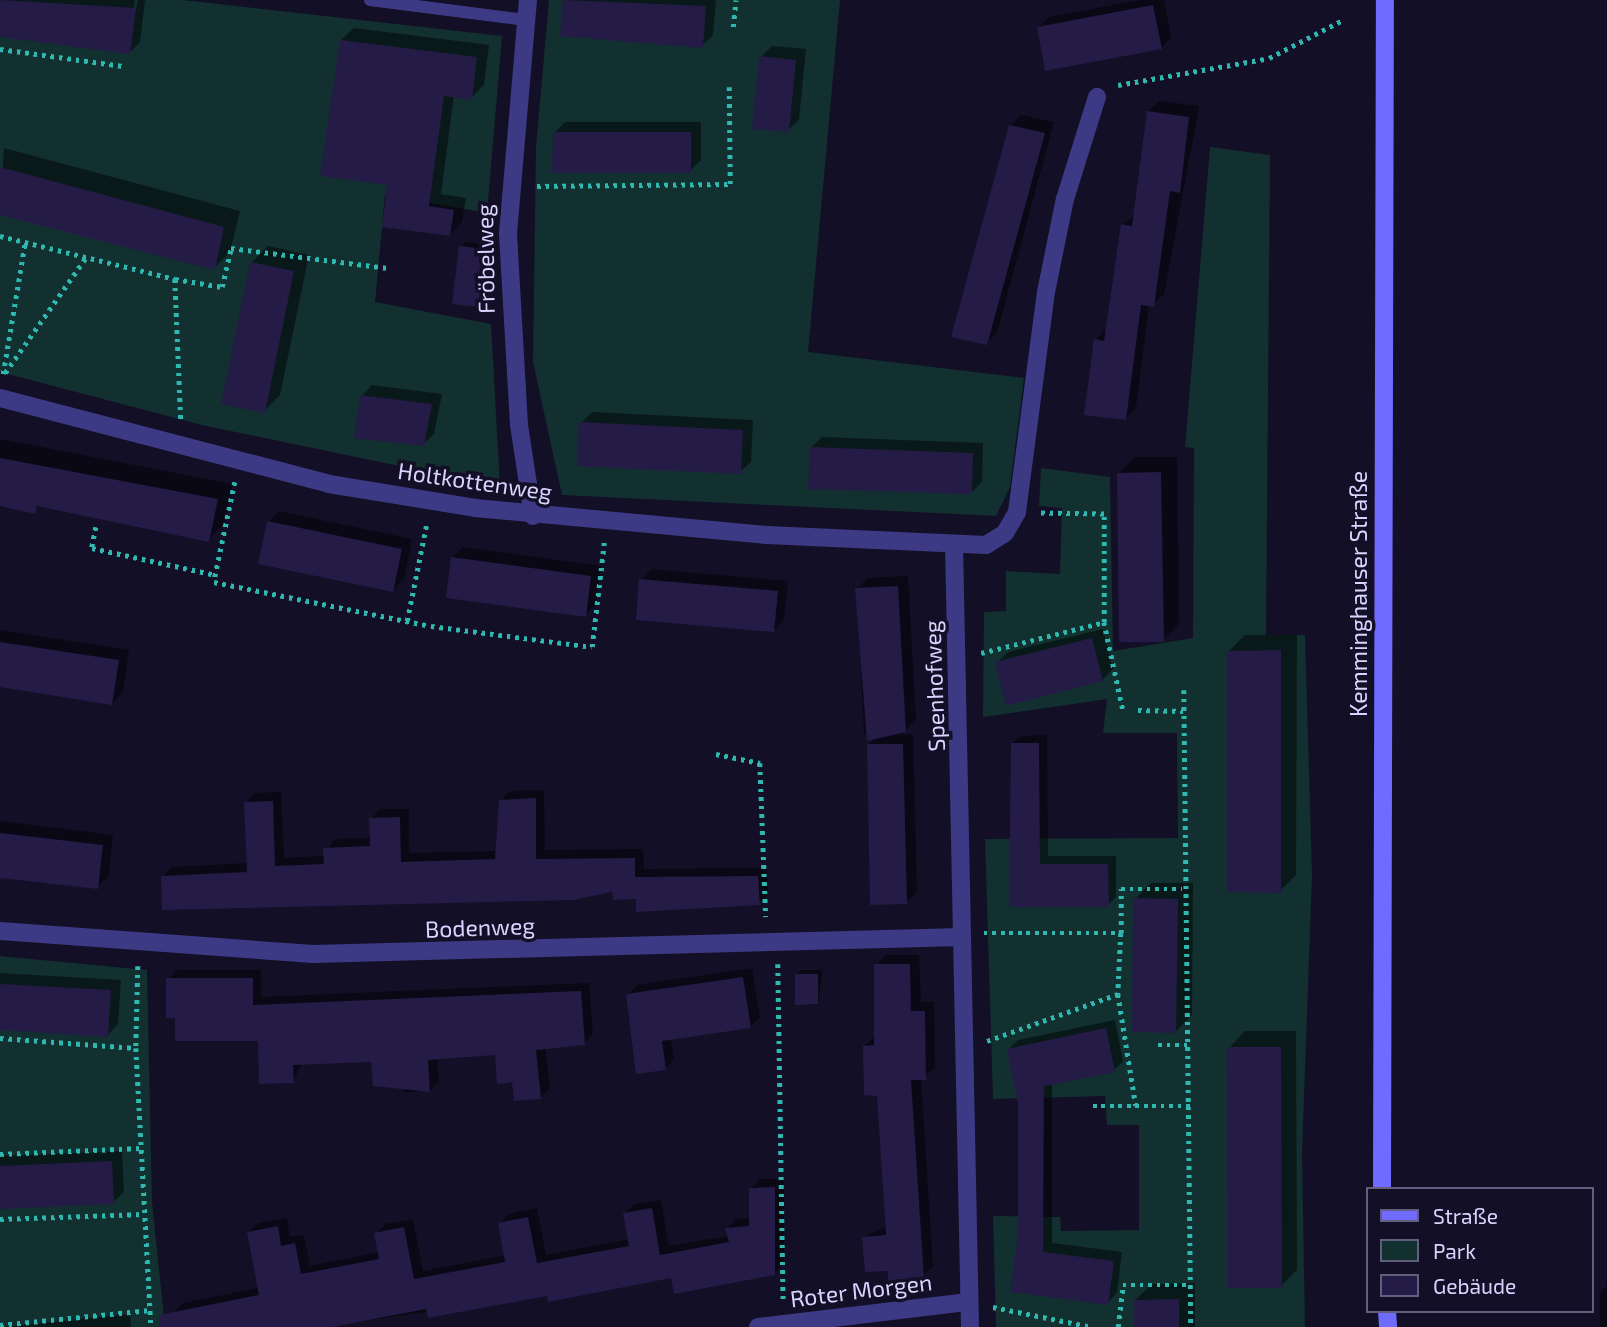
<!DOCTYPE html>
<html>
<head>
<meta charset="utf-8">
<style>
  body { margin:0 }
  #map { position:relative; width:1607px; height:1327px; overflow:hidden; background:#130f26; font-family:"Exo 2",sans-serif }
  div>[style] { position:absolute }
  .green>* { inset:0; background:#12302f }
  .shadow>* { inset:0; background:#0007 }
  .building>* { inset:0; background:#241b47 }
  .path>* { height:4.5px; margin-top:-2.25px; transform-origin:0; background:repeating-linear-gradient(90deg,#2fb8b0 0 3.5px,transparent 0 8.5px) }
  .service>* { height:12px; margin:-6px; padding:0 6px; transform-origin:6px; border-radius:6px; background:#3d3a85 }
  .minor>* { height:18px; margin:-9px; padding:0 9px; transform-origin:9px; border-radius:9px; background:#3d3a85 }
  .secondary>* { height:18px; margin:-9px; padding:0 9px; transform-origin:9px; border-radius:9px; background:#6f6bff }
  span { translate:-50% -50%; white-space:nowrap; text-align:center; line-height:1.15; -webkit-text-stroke:7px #130f26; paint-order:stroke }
  .street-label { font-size:23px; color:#d9d4ff }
  .legend { position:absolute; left:1366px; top:1187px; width:228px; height:126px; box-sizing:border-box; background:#130f26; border:2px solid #625e7d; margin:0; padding:9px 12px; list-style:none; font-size:21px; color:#d9d4ff }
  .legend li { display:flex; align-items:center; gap:14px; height:35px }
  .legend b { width:35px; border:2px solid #625e7d }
</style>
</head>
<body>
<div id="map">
  <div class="green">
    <i style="clip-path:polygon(0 0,183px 0,502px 36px,487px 213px,385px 195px,375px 302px,491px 324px,500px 487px,202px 425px,0 372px)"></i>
    <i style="clip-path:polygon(549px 0,840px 0,808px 352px,1024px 378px,1010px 487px,996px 516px,562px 495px,533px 362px,536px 147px)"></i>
    <i style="clip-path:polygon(1210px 147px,1270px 155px,1266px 635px,1305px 635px,1312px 875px,1302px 1153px,1305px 1327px,996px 1327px,993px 1216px,1060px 1217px,1061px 1231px,1139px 1230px,1139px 1125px,1107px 1125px,1105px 1096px,993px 1099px,985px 839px,1178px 838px,1177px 733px,1103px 733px,1107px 699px,983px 717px,984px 612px,1006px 611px,1006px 571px,1060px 574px,1062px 508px,1039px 506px,1041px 468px,1110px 477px,1113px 651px,1193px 638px,1194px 448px,1185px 447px)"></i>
    <i style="clip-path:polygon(0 956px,147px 970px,152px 1202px,165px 1327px,0 1327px)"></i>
  </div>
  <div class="shadow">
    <i style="clip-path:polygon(0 0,135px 0,129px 43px,138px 0,145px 0,140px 42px,129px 53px,0 35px)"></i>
    <i style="clip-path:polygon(565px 0,716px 0,713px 35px,702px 46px,562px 34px)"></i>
    <i style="clip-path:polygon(1140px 0,1164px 0,1171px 37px,1161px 48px,1039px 27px,1049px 17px)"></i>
    <i style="clip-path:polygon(354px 28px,489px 45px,484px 85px,471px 98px,454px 95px,441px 194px,466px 198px,462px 222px,450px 234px,389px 183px,341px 40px)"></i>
    <i style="clip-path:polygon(772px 46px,806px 49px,799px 120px,788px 130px,761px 57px)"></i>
    <i style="clip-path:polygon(1159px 101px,1199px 106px,1164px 295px,1149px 305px,1136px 408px,1126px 418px,1095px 340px,1106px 329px,1122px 225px,1135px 215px,1148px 112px)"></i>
    <i style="clip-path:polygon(1021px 115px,1054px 122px,997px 333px,986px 343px,1010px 126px)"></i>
    <i style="clip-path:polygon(565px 122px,701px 122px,701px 160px,690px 171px,554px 133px)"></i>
    <i style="clip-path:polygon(4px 148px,240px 211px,230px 252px,214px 268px,0 214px)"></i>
    <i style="clip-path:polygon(466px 242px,489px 245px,477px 305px,461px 247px)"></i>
    <i style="clip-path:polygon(268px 246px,309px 255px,280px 395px,264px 411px,251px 263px)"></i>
    <i style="clip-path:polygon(372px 385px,442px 394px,434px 434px,423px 444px,362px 396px)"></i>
    <i style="clip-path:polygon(592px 412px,753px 420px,751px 462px,740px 472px,581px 423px)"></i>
    <i style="clip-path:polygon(822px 437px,983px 443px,982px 482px,971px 493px,811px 448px)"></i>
    <i style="clip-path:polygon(0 439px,233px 484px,224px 524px,208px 540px,41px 505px,34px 512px,0 505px)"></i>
    <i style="clip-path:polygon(1135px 457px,1177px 457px,1179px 624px,1163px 640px,1118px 474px)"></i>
    <i style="clip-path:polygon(279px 511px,412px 539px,404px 579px,393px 590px,269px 522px)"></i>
    <i style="clip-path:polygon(463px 547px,601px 566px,596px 604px,585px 615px,452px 558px)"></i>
    <i style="clip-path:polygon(652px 569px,788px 581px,784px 620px,774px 630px,641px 580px)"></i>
    <i style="clip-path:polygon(908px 576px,916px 720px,901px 734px,913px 734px,917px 892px,907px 902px,869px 744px,876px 737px,864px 734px,857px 588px,868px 578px)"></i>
    <i style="clip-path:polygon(1103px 629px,1113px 669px,1102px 680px,997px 663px,1008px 652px)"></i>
    <i style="clip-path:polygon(0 630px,129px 650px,123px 692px,112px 703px,0 686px)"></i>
    <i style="clip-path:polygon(1245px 635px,1297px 635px,1296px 875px,1280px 891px,1229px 651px)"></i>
    <i style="clip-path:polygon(1047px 735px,1048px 856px,1116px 856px,1116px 897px,1108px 905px,1011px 906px,1012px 744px,1021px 736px)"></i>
    <i style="clip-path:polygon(544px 790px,545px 850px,643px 849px,644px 869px,767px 868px,768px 894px,759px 903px,638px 898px,613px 889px,163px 876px,172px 867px,249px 863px,246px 803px,255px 793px,281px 792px,284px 858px,325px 856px,334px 839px,372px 838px,371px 819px,380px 809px,409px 809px,409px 853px,497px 851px,501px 801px,510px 791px)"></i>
    <i style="clip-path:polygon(0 821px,113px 835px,108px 877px,97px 887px,0 876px)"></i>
    <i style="clip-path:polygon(1151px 883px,1193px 883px,1192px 1015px,1176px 1031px,1135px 899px)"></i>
    <i style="clip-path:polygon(886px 955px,919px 955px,921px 1002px,934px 1002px,935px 1068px,921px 1078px,933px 1266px,923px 1276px,889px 1269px,864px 1237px,888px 1226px,878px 1095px,865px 1046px,876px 1035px,876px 965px)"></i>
    <i style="clip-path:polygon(752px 968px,760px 1017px,750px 1027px,671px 1038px,674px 1060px,665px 1069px,627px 995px,637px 985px)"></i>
    <i style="clip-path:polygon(177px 970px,261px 970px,261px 997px,589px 983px,593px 1034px,584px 1043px,545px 1047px,550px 1088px,541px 1097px,514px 1080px,497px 1053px,437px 1058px,439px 1082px,430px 1091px,404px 1092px,403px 1083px,373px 1060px,302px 1063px,293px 1082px,260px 1040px,177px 1017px,168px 979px)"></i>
    <i style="clip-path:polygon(801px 970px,823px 970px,818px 1003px,796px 975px)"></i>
    <i style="clip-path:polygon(0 973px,121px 980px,118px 1024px,108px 1035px,0 1029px)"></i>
    <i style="clip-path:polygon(1115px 1020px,1123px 1061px,1114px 1070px,1052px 1082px,1052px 1243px,1122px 1252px,1117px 1293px,1107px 1303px,1019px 1234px,1020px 1104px,1009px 1049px,1018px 1040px)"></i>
    <i style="clip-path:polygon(1245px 1031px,1296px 1031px,1297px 1270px,1281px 1286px,1229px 1048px)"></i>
    <i style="clip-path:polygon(122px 1151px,124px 1192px,113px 1202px,0 1207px,0 1156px)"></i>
    <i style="clip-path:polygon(760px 1179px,784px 1179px,784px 1264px,774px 1274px,672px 1276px,322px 1327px,176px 1327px,173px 1313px,183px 1303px,259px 1288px,249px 1232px,258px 1223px,287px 1218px,290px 1237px,304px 1235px,310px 1266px,380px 1252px,376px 1234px,385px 1224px,413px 1219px,423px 1271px,506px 1255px,500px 1223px,509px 1214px,537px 1208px,546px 1255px,629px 1239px,625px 1214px,634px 1204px,661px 1200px,669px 1246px,729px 1236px,727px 1228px,736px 1219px,751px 1218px,751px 1188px)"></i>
    <i style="clip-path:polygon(1195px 1283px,1195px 1327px,1136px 1327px,1135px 1300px,1152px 1284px)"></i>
    <i style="clip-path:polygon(1607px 1286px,1607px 1327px,1600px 1327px,1600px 1293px)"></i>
    <i style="clip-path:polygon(130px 1314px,131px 1327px,2px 1327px)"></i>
  </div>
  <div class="building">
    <i style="clip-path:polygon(0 0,136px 8px,130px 54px,0 37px)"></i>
    <i style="clip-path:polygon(563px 0,706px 6px,703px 48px,560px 36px)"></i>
    <i style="clip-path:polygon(1153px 5px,1162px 49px,1045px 71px,1037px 27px)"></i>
    <i style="clip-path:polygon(340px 40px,477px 57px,472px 100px,444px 96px,429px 206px,454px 210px,450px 236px,382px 227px,387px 185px,320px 176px)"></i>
    <i style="clip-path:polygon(759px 56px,796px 60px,789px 132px,752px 129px)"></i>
    <i style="clip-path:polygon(1147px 111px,1189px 117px,1180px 193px,1170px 191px,1154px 307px,1141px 305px,1126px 420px,1084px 415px,1094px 339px,1104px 341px,1121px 224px,1132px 226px)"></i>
    <i style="clip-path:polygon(1009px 125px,1045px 133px,987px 345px,951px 337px)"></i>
    <i style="clip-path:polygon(553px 132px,691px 132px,691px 173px,552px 173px)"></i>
    <i style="clip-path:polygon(0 167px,224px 227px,215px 270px,0 215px)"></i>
    <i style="clip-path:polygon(459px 246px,485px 249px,478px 307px,452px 304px)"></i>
    <i style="clip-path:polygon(250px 262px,294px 271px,265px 413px,221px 404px)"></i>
    <i style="clip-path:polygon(360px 395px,432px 404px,424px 446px,354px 438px)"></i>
    <i style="clip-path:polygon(579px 422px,743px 430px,741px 474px,577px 466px)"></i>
    <i style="clip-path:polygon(810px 447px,973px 453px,972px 494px,808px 489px)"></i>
    <i style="clip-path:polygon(0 458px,218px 499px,209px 542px,37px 506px,35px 514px,0 506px)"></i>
    <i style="clip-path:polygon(1161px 472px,1164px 642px,1119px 642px,1117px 473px)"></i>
    <i style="clip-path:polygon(267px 521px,402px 549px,393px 592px,258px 564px)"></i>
    <i style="clip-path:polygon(451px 557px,591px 576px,586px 617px,446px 598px)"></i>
    <i style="clip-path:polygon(639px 579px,778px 591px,774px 632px,636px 620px)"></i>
    <i style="clip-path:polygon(898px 586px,906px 732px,867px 741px,855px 588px)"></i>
    <i style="clip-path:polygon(1092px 638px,1103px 681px,1006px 706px,995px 662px)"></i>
    <i style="clip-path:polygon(0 642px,119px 660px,112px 705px,0 687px)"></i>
    <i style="clip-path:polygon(1281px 650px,1281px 893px,1227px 892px,1227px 651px)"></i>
    <i style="clip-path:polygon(1011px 743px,1039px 743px,1040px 864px,1108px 864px,1109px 907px,1009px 907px)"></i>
    <i style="clip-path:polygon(867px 744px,903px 744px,907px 904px,870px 905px)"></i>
    <i style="clip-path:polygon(536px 798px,536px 859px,635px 858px,635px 877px,758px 876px,760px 905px,636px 912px,636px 899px,613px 900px,612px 892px,573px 900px,162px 910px,161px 876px,247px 872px,244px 802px,273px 801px,275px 866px,324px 864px,323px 848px,370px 846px,369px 818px,400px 817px,401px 862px,495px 859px,499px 800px)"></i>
    <i style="clip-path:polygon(0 833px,103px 845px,98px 889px,0 878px)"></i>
    <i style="clip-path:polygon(1133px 898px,1178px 899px,1176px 1033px,1132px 1032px)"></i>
    <i style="clip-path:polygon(874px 964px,910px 964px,911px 1011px,925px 1011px,926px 1080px,911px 1080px,924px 1278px,888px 1281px,888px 1271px,865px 1272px,862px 1237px,886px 1235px,877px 1096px,864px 1095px,863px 1046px,874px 1045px)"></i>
    <i style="clip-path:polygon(795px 974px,818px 974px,818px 1004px,795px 1005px)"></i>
    <i style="clip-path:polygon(743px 977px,751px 1028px,662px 1041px,666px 1070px,636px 1074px,626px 994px)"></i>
    <i style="clip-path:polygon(166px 978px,253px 978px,253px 1005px,581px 991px,585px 1045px,536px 1050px,541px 1099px,514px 1101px,512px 1082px,497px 1084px,495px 1055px,428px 1060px,430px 1092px,373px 1086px,371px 1062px,293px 1065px,294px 1083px,259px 1084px,258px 1041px,175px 1041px,175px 1018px,166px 1018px)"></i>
    <i style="clip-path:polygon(0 984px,111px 990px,108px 1037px,0 1030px)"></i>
    <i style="clip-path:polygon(1106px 1028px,1115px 1072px,1044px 1086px,1043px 1252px,1114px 1261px,1108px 1305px,1010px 1292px,1018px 1234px,1018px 1104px,1007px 1049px)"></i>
    <i style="clip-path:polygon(1227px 1047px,1281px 1047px,1282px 1288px,1228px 1288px)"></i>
    <i style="clip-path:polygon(112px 1161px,114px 1204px,0 1209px,0 1166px)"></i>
    <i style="clip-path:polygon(775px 1187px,775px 1275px,674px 1294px,671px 1278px,548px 1302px,547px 1296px,428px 1318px,426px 1309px,332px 1327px,160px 1327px,159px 1315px,259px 1295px,247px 1232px,278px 1226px,281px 1246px,295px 1243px,301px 1274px,379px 1259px,374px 1233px,404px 1227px,414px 1279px,505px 1262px,498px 1223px,528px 1217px,537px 1263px,629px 1246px,623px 1213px,652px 1208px,660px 1255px,729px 1242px,725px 1228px,749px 1226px,749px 1188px)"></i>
    <i style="clip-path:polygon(1179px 1299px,1179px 1327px,1134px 1327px,1134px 1300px)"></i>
  </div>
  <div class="path">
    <i style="left:733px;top:27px;width:27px;rotate:-84deg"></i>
    <i style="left:0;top:49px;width:124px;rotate:7.9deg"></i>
    <i style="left:1118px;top:85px;width:153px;rotate:-10.1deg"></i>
    <i style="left:1269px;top:58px;width:83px;rotate:-27.2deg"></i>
    <i style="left:537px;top:186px;width:193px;rotate:-0.6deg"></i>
    <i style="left:730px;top:184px;width:97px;rotate:-90.6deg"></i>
    <i style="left:0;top:236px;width:180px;rotate:13.8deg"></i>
    <i style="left:175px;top:279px;width:141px;rotate:87.6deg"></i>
    <i style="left:175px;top:279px;width:48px;rotate:9.7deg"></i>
    <i style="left:222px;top:287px;width:40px;rotate:-77deg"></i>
    <i style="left:231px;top:248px;width:158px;rotate:7.3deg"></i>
    <i style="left:5px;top:373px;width:143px;rotate:-55deg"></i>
    <i style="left:3px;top:374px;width:134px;rotate:-80.5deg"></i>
    <i style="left:235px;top:482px;width:102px;rotate:101.9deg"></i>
    <i style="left:214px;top:582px;width:221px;rotate:11.5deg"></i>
    <i style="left:431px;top:626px;width:162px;rotate:7.4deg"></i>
    <i style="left:592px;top:647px;width:105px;rotate:-83.4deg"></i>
    <i style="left:96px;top:527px;width:21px;rotate:101deg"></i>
    <i style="left:92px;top:548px;width:127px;rotate:12.3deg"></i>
    <i style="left:407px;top:621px;width:101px;rotate:-78.6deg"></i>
    <i style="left:1104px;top:622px;width:90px;rotate:77.8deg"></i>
    <i style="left:981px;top:653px;width:127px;rotate:-14.1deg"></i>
    <i style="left:1104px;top:622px;width:108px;rotate:-90deg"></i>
    <i style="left:1104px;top:514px;width:65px;rotate:-179.1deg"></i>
    <i style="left:1184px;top:690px;width:637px;rotate:89.37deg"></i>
    <i style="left:1138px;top:710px;width:45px;rotate:1.3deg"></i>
    <i style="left:716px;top:754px;width:45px;rotate:11.6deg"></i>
    <i style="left:760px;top:763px;width:154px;rotate:87.8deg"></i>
    <i style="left:984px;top:933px;width:137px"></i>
    <i style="left:1121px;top:933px;width:61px;rotate:92.8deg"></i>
    <i style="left:1118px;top:994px;width:113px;rotate:80.9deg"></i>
    <i style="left:1121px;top:933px;width:44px;rotate:-90deg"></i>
    <i style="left:1121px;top:889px;width:61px"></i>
    <i style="left:778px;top:964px;width:337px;rotate:89.1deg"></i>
    <i style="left:138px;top:966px;width:82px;rotate:91.4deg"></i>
    <i style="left:136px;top:1048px;width:279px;rotate:86.9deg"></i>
    <i style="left:0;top:1038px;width:136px;rotate:4.2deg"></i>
    <i style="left:987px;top:1041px;width:139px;rotate:-19.7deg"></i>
    <i style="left:1158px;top:1045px;width:33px"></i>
    <i style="left:1093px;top:1106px;width:98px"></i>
    <i style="left:0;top:1154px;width:141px;rotate:-2.4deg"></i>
    <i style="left:0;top:1219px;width:144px;rotate:-2deg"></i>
    <i style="left:993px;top:1307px;width:101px;rotate:11.4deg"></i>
    <i style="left:0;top:1325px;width:151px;rotate:-5.7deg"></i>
    <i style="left:1118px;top:1327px;width:42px;rotate:-83.2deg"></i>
    <i style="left:1123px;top:1285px;width:68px"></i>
  </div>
  <div class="service">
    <i style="left:370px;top:0;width:157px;rotate:7.3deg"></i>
  </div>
  <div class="minor">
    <i style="left:528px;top:0;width:235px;rotate:94.9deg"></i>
    <i style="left:508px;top:234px;width:191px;rotate:86.7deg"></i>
    <i style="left:519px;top:425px;width:92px;rotate:81.3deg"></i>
    <i style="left:0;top:398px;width:340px;rotate:14.6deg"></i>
    <i style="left:329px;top:484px;width:148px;rotate:9.3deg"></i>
    <i style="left:475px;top:508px;width:293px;rotate:5.3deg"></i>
    <i style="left:767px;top:535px;width:219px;rotate:2.6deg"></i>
    <i style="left:986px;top:545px;width:22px;rotate:-32deg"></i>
    <i style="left:1005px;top:533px;width:24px;rotate:-60deg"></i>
    <i style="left:1017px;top:512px;width:222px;rotate:-82.5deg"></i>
    <i style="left:1046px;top:292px;width:95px;rotate:-78.5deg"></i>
    <i style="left:1065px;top:199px;width:107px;rotate:-72.6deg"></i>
    <i style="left:954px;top:544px;width:783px;rotate:88.83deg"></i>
    <i style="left:0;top:931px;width:314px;rotate:4.2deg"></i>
    <i style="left:313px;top:954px;width:649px;rotate:-1.5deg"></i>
    <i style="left:758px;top:1327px;width:212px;rotate:-6.8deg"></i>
  </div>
  <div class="secondary">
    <i style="left:1382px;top:1189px;width:1189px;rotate:-89.86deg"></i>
    <i style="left:1387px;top:1311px;width:16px;rotate:86deg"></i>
  </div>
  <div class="street-label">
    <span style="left:485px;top:259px;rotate:-91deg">Fröbelweg</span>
    <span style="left:475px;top:481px;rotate:8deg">Holtkottenweg</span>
    <span style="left:1358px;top:594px;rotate:-90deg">Kemminghauser Straße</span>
    <span style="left:934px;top:686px;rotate:-92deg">Spenhofweg</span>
    <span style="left:480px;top:927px;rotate:-2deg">Bodenweg</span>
    <span style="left:861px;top:1290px;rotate:-7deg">Roter Morgen</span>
  </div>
  <ul class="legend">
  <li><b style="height:9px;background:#6f6bff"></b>Straße</li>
  <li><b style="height:19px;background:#12302f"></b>Park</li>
  <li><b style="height:19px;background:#241b47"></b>Gebäude</li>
  </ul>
</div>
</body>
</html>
